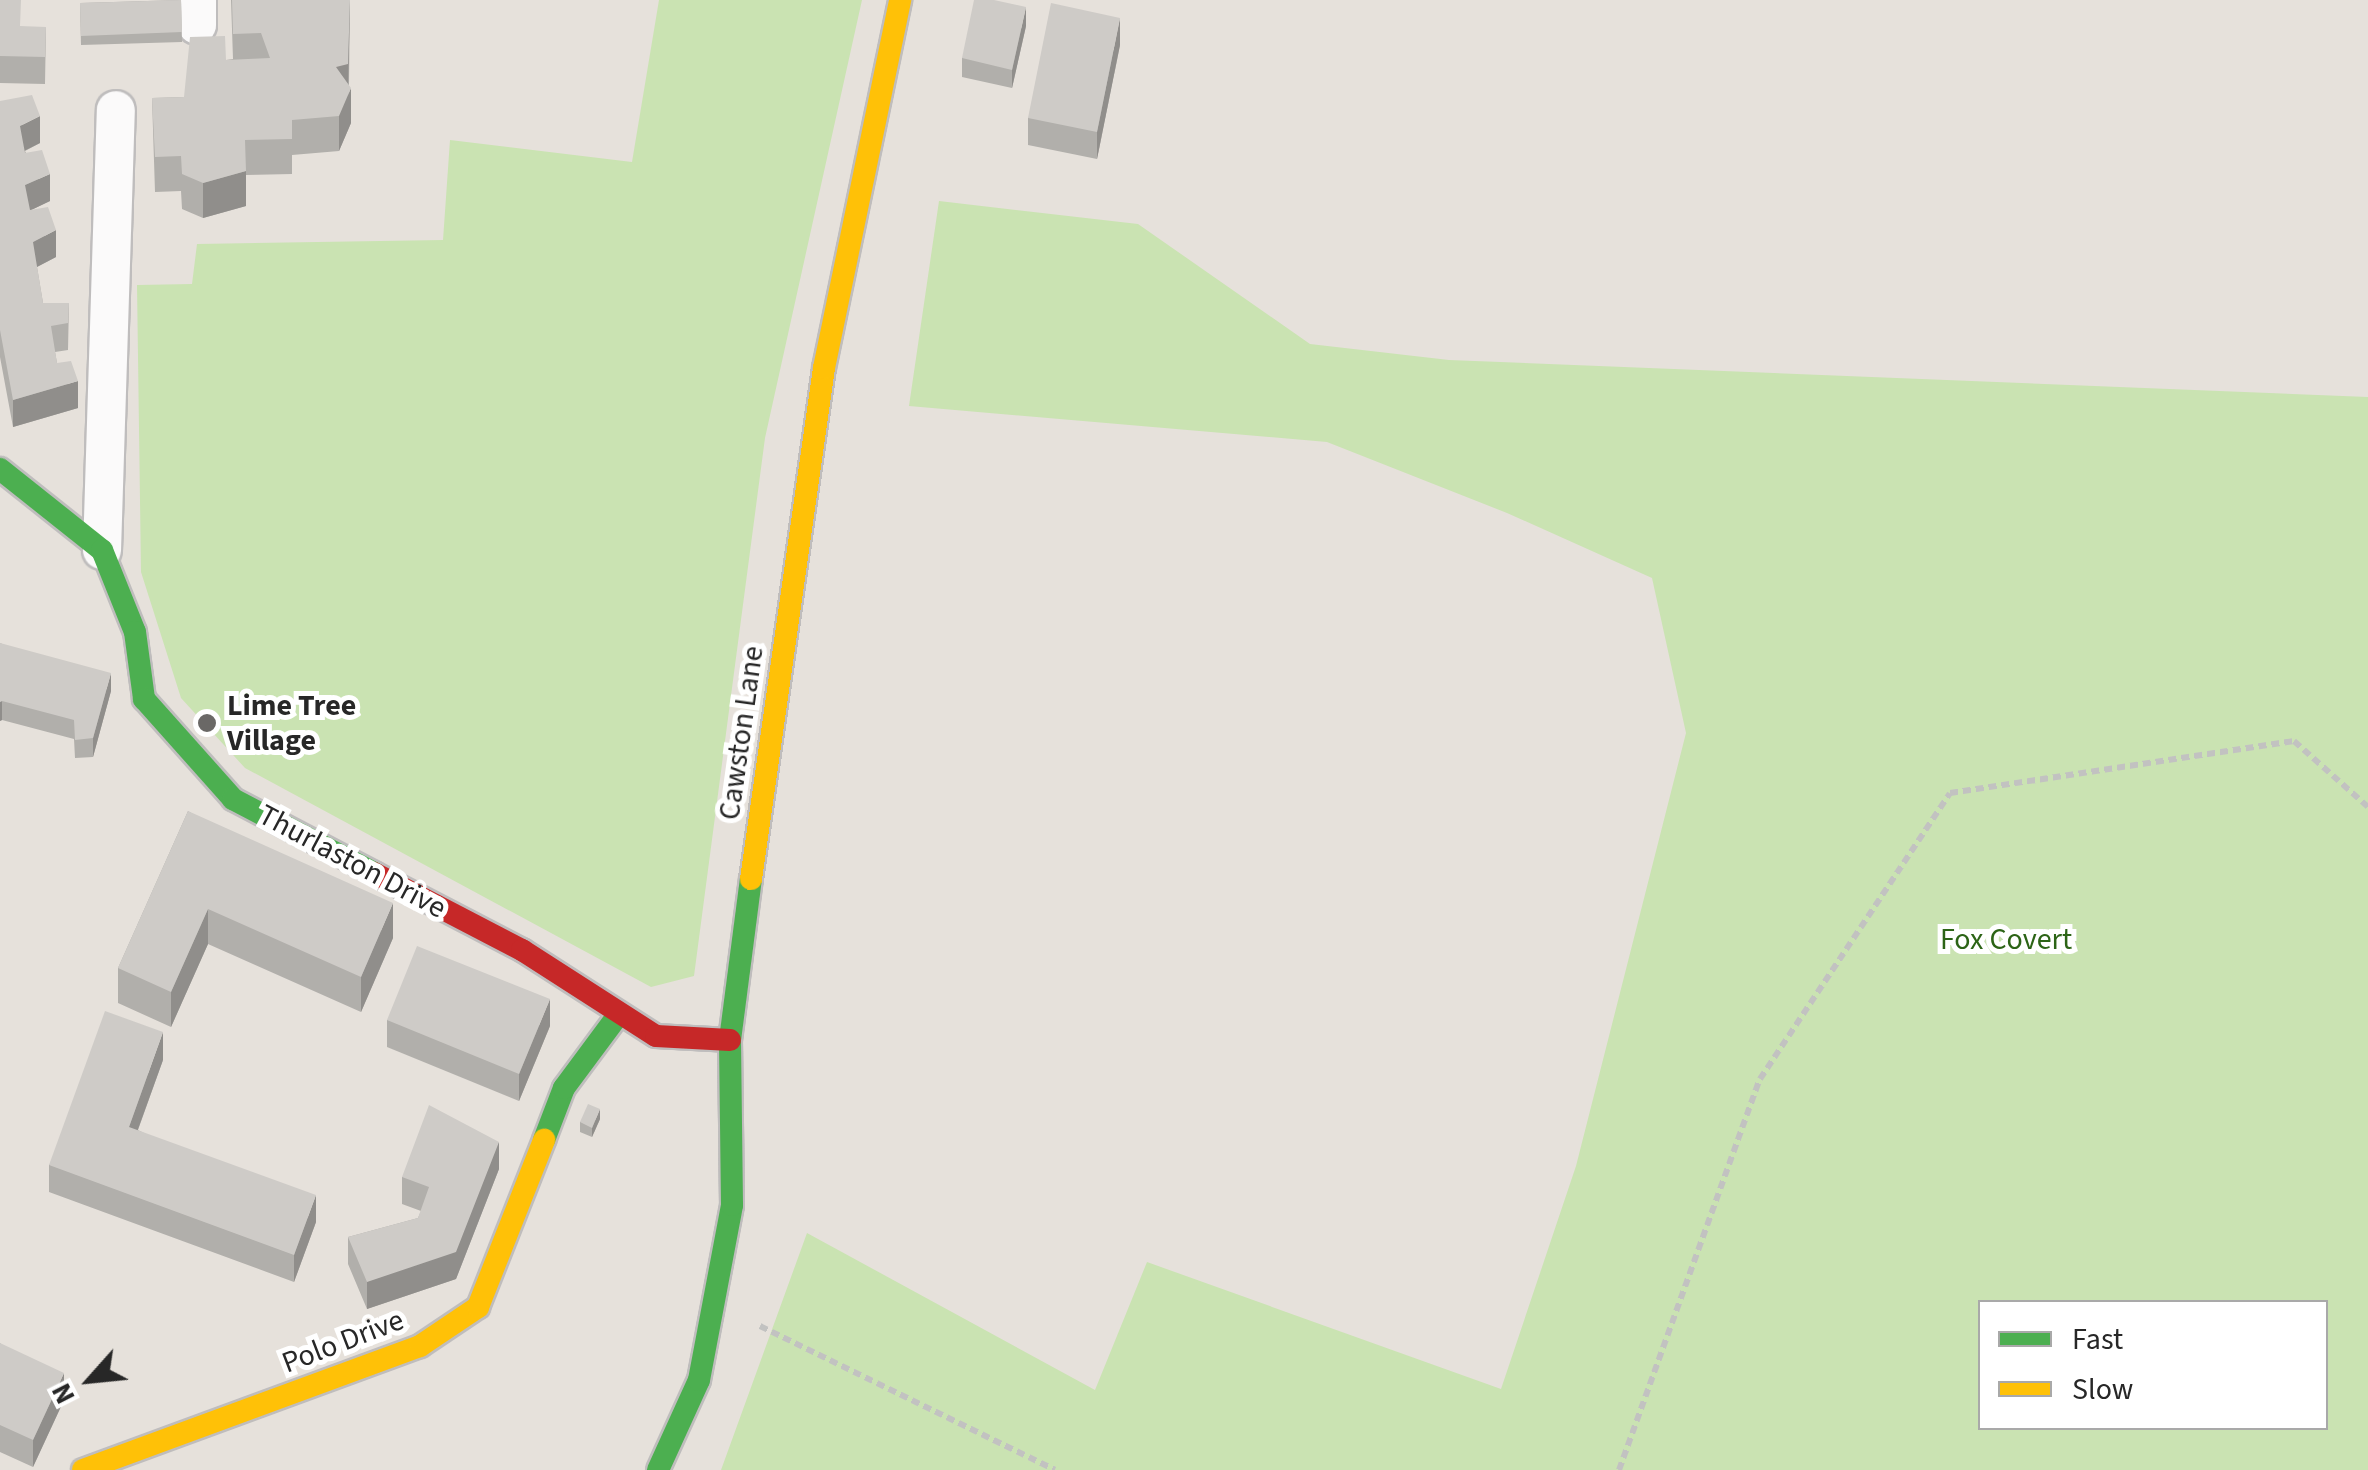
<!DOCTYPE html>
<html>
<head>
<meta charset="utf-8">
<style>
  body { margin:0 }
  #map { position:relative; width:2368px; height:1470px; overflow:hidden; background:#e6e1db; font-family:"Source Sans 3",sans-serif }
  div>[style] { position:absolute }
  .green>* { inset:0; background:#cae3b2 }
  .path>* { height:6px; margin-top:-3px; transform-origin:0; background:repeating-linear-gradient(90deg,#c2c2c1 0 8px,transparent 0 13px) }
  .roads { filter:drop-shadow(2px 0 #bfbdbd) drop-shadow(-2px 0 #bfbdbd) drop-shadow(0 2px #bfbdbd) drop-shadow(0 -2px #bfbdbd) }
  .street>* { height:38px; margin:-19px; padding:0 19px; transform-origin:19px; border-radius:19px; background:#fbfafa }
  .fast>* { height:22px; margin:-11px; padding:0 11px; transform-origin:11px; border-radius:11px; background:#4caf50 }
  .slow>* { height:22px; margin:-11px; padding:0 11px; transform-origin:11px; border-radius:11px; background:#ffc107 }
  .jam>* { height:22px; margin:-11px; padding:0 11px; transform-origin:11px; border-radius:11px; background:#c62828 }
  .wall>* { inset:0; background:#b1afab }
  .shaded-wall>* { inset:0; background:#908e8b }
  .building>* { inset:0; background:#cecbc7 }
  .dots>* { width:28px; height:28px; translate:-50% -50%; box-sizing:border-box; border:5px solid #fff; border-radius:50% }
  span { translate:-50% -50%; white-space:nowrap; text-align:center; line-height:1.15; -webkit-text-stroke:10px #fff; paint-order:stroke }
  .poi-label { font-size:30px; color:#272727; font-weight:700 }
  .left { translate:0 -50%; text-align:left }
  .street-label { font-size:30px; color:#272727 }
  .park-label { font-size:30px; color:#2c6416 }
  .legend { position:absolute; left:1978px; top:1300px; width:350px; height:130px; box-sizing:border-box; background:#fff; border:2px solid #a9a9a9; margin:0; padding:12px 18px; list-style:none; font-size:30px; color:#272727 }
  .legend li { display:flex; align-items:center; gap:20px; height:50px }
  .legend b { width:50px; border:2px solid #a9a9a9 }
  .north { position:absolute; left:40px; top:1330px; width:100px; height:100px; -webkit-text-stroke:8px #fff; paint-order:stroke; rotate:243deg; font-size:28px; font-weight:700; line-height:40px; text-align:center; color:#272727 }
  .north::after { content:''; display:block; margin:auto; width:35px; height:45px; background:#272727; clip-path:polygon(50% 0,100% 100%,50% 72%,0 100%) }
</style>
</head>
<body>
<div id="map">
  <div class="green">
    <i style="clip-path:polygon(659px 0,862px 0,765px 438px,694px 976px,651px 987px,245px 768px,181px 698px,141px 572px,137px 285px,192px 284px,197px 244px,443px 240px,450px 140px,632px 162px)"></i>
    <i style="clip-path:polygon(evenodd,939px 201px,1138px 224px,1310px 344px,1449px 360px,2368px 397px,2368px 1470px,721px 1470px,807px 1233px,1095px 1390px,1147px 1262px,1501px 1389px,1576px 1166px,1686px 733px,1652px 578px,1507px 513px,1327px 442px,909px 406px,939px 201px,1980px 1302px,2326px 1302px,2326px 1428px,1980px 1428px,1980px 1302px)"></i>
  </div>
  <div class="path">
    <i style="left:760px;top:1326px;width:328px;rotate:26deg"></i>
    <i style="left:1619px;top:1470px;width:416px;rotate:-70.2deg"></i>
    <i style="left:1760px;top:1079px;width:343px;rotate:-56.4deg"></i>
    <i style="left:1950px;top:793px;width:348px;rotate:-8.6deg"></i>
    <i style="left:2294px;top:741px;width:99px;rotate:41.7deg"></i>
  </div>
  <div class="roads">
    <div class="street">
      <i style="left:197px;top:0;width:25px;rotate:90deg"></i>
      <i style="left:102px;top:550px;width:440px;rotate:-88.2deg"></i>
    </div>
    <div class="fast">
      <i style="left:0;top:469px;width:130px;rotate:38.5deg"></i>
      <i style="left:102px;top:550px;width:88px;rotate:68.1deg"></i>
      <i style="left:135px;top:632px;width:68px;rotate:82.3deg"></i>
      <i style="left:144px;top:699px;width:134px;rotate:48.3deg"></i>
      <i style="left:233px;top:799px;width:159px;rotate:27.7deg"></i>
      <i style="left:544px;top:1140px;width:56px;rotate:-69deg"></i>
      <i style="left:564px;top:1088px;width:92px;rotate:-53.4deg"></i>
      <i style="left:658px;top:1470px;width:99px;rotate:-65.5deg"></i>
      <i style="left:699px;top:1380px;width:178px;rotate:-79.3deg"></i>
      <i style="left:732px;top:1205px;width:165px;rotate:-90.7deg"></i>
      <i style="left:730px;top:1040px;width:162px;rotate:-82.6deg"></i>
    </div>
    <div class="slow">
      <i style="left:751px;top:879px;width:516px;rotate:-81.87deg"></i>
      <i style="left:824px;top:368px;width:376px;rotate:-78.3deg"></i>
      <i style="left:83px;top:1470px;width:359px;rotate:-20.2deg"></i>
      <i style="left:420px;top:1346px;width:70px;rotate:-33.9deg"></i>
      <i style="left:478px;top:1307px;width:180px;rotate:-68.4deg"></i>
    </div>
    <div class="jam">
      <i style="left:374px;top:873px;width:167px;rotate:27.5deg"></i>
      <i style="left:522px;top:950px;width:159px;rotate:32.7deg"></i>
      <i style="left:656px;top:1036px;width:74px;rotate:3.1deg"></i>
    </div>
  </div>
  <div class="wall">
    <i style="clip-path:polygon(0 0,21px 27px,46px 27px,45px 84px,0 83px)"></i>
    <i style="clip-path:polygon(181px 0,182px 42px,81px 45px,80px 3px)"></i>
    <i style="clip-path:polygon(231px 0,350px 0,349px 85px,351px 123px,339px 151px,292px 155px,292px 174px,246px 175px,246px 206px,203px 218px,182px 209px,181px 191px,155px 192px,152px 98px,184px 97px,226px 60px,233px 59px)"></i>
    <i style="clip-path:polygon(1026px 26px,1012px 88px,962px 77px,962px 58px)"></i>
    <i style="clip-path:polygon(1120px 45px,1097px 159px,1028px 145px,1028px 118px)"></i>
    <i style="clip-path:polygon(0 101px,40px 143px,25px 151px,50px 201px,31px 210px,56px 257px,37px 267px,43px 303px,69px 303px,68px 350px,55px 352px,57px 363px,78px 408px,13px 427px,0 357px)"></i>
    <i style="clip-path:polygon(0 643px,111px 691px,93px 757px,75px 758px,74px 739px,2px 720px,0 721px)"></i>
    <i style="clip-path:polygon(188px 811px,393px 938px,361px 1012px,208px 944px,171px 1027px,118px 1003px,118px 968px)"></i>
    <i style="clip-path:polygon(387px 1020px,550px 1026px,519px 1101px,387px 1047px)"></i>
    <i style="clip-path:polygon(163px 1060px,138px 1130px,316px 1222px,294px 1282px,49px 1192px,49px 1165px)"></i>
    <i style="clip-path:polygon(600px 1119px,592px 1137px,580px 1132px,580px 1122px)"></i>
    <i style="clip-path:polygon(499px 1169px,456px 1279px,367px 1309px,348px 1264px,348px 1237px,418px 1218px,421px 1211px,402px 1204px,402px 1177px)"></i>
    <i style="clip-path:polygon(0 1343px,64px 1400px,33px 1467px,0 1452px)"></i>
  </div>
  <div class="shaded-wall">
    <i style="clip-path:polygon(350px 0,348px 95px,351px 88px,351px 123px,339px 151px,339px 116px,336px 67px)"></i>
    <i style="clip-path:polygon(1026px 7px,1026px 26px,1012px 88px,1012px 70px)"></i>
    <i style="clip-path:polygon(1120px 18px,1120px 45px,1097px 159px,1097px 132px)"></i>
    <i style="clip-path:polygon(40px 116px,40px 143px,20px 153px,20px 126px)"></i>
    <i style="clip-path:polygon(246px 171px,246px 206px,203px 218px,203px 183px)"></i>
    <i style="clip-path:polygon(50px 174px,50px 201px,25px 213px,25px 185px)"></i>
    <i style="clip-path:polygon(56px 230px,56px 257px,33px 269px,33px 242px)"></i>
    <i style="clip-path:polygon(78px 381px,78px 408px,13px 427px,13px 400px)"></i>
    <i style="clip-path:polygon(111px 673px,111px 691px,93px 757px,93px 738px)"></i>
    <i style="clip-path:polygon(2px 701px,2px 720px,0 721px,0 702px)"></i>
    <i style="clip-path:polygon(393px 903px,393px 938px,361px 1012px,361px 977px)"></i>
    <i style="clip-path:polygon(208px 909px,208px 944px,171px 1027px,171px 992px)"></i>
    <i style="clip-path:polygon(550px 999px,550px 1026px,519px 1101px,519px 1074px)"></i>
    <i style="clip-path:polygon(163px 1032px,163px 1060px,129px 1154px,129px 1127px)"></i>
    <i style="clip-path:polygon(600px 1109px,600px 1119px,592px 1137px,592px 1128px)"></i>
    <i style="clip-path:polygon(499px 1142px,499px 1169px,456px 1279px,367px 1309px,367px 1282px)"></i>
    <i style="clip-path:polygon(316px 1195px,316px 1222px,294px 1282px,294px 1255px)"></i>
    <i style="clip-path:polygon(64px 1373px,64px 1400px,33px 1467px,33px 1440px)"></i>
  </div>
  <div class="building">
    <i style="clip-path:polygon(0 0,21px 0,20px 26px,46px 27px,45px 57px,0 56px)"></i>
    <i style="clip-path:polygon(181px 0,182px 32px,81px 36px,80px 3px)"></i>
    <i style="clip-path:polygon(232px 0,350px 0,348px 64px,336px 67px,351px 88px,339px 116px,292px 120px,292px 139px,245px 140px,246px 171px,203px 183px,182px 174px,181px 156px,155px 157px,152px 98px,184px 97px,190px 37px,225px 36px,226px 60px,270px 58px,261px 33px,233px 34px)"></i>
    <i style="clip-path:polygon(974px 0,994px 0,1026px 7px,1012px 70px,962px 58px)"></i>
    <i style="clip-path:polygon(1051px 3px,1120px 18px,1097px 132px,1028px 118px)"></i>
    <i style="clip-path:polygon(32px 95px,40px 116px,20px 126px,25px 153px,42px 150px,50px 174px,25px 185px,30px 210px,48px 207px,56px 230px,33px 242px,43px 303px,69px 303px,68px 323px,51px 326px,57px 363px,71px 361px,78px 381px,13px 400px,0 330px,0 101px)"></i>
    <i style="clip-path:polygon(0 643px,111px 673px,93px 738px,75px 740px,74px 720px,2px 701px,0 702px)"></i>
    <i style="clip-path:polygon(188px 811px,393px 903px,361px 977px,208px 909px,171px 992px,118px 968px)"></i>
    <i style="clip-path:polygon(417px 946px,550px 999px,519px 1074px,387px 1020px)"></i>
    <i style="clip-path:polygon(105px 1011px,163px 1032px,129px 1127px,316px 1195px,294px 1255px,49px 1165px)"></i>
    <i style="clip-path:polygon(588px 1104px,600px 1109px,592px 1128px,580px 1122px)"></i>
    <i style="clip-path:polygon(429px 1105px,499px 1142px,456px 1252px,367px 1282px,348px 1237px,418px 1218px,429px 1187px,402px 1177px)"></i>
    <i style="clip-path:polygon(0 1343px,64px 1373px,33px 1440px,0 1425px)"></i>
  </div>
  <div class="dots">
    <i style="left:207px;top:723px;background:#6a6866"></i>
  </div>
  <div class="poi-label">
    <span class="left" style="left:227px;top:723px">Lime Tree<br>Village</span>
  </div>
  <div class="street-label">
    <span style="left:742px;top:733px;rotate:-82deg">Cawston Lane</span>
    <span style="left:352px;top:862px;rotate:28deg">Thurlaston Drive</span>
    <span style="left:343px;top:1342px;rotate:-21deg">Polo Drive</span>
  </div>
  <div class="park-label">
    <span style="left:2006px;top:940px">Fox Covert</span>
  </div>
  <ul class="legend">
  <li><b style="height:12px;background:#4caf50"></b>Fast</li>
  <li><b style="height:12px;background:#ffc107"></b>Slow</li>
  </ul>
  <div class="north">N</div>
</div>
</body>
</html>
